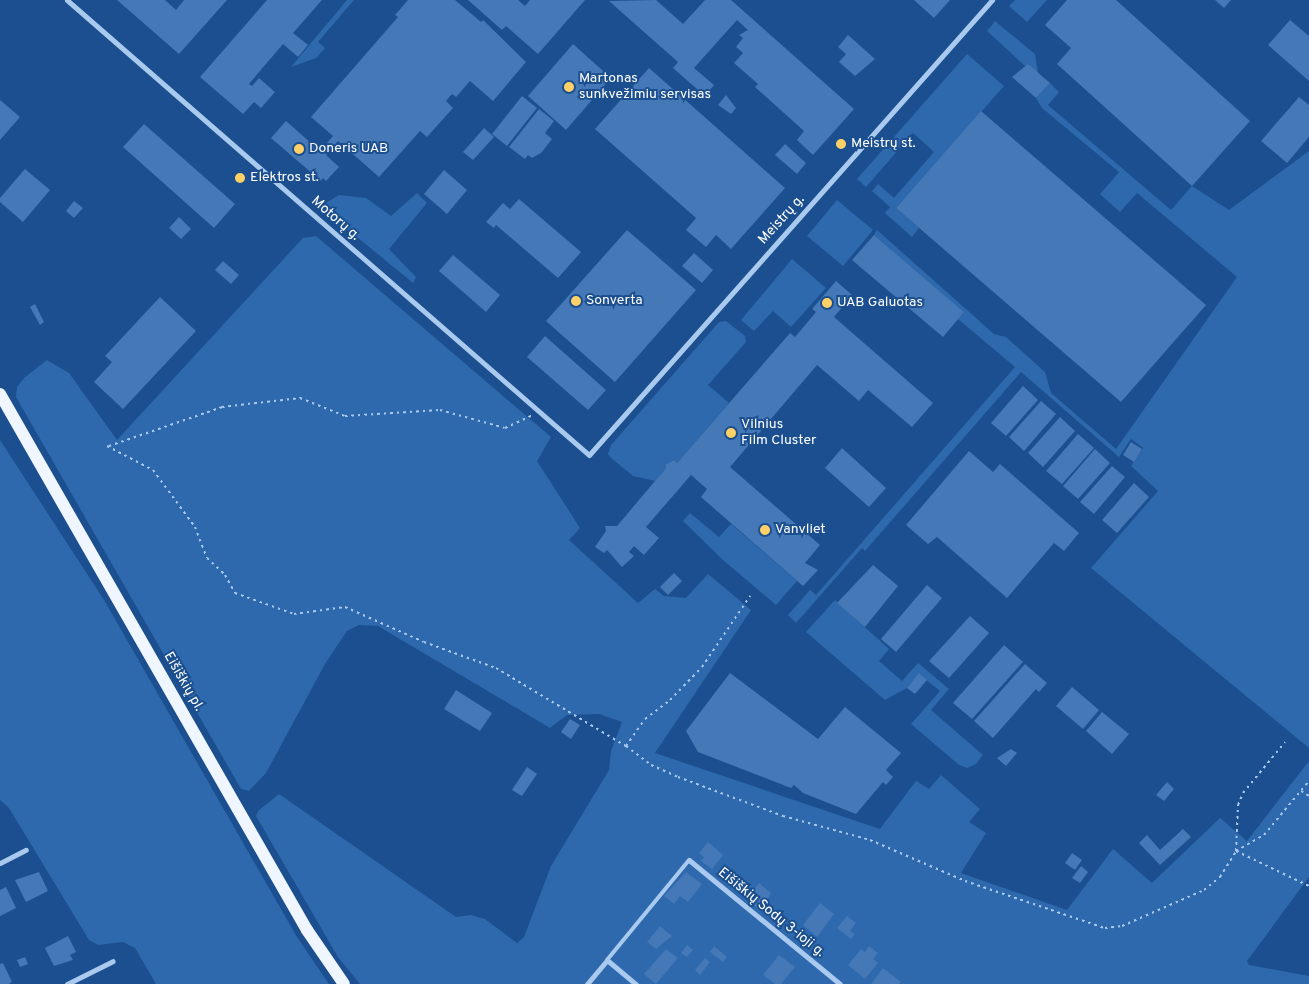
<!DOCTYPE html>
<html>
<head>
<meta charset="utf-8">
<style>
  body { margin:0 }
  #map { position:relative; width:1309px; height:984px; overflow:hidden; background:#1b4f8f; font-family:Overpass,sans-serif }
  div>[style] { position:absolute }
  .green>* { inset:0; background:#2e69ad }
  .building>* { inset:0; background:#4478b7 }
  .path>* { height:2px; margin-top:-1px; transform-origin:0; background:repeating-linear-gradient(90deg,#a9c9ee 0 2.5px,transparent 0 6.5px) }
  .lane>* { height:4px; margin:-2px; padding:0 2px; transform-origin:2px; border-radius:2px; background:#a9c9ee }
  .street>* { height:5px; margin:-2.5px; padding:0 2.5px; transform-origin:2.5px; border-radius:2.5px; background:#a9c9ee }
  .primary>* { height:12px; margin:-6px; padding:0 6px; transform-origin:6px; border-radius:6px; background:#f0f6ff }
  .dots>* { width:14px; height:14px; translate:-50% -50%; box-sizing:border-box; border:2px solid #1b4f8f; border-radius:50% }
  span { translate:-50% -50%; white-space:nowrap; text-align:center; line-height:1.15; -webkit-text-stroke:4px #1b4f8f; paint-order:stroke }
  .poi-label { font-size:14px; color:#fff }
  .left { translate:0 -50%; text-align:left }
  .street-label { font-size:14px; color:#fff }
</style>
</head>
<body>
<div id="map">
  <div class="green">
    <i style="clip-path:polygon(347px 0,354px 0,318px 42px,325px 48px,316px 58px,291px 67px)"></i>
    <i style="clip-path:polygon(1015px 0,1047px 0,1027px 22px,1009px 6px)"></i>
    <i style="clip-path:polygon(995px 21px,1035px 54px,1038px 73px,1026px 67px,987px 31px)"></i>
    <i style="clip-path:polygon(967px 54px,1004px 86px,896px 208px,919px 228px,912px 237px,885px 213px,890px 207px,872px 191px,878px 184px,894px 198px,934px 152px,913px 133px,866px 187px,857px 179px)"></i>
    <i style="clip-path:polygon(1050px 83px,1059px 92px,1048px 105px,1171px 210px,1192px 186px,1229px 210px,1309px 151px,1309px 748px,1091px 568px,1158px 491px,1131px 466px,1143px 448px,1131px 439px,1119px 457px,1021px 372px,865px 551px,862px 548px,796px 623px,788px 615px,810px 590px,816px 595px,1015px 367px,958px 319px,964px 312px,874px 235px,877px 230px,994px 334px,1006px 337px,1045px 372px,1051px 393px,1116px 449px,1237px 277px,1137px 193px,1120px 212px,1100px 194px,1119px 172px,1042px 108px,1036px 98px)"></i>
    <i style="clip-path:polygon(417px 193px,427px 203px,389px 249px,416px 277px,413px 283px,324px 210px,326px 203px,339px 195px,366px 198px,391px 216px)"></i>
    <i style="clip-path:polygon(837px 200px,873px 230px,843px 266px,807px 236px)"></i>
    <i style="clip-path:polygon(316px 236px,551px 437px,537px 461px,580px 528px,569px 540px,638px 603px,655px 589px,664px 596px,686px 598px,708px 574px,751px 610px,655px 753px,880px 829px,916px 781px,929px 789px,941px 775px,980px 809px,969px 822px,986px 833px,961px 873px,1067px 910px,1113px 849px,1152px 883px,1220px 818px,1247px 841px,1309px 761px,1309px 877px,1247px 961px,1249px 965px,1309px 976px,1309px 984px,360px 984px,338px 957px,256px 816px,258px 811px,279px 794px,456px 917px,471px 915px,485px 919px,517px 943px,524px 937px,551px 866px,609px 770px,611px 751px,622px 722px,599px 714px,567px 715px,550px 728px,378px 626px,359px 625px,347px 631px,325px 664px,266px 773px,249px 791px,241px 789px,16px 397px,17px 387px,24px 378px,47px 360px,69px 373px,117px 440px,303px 238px)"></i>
    <i style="clip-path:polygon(792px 259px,826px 288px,791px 327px,773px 311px,754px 331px,741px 320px)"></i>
    <i style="clip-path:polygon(726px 321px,745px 336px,746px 342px,708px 385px,729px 403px,677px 463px,674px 460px,666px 464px,666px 468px,655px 481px,633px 476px,611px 458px,608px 454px,611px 445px,719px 322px)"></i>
    <i style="clip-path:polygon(0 440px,104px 600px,297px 937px,329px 984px,156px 984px,135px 948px,123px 942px,98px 945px,89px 940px,9px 808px,0 800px)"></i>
    <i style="clip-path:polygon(690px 513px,719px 537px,731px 524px,797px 581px,776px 605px,723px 560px,683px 521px)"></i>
    <i style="clip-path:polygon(835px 600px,889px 649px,879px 661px,902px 681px,918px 663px,949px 689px,931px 710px,983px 755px,976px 764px,967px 768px,959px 765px,911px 724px,940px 691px,919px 674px,907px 688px,885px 700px,806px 632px)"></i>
  </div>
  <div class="building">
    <i style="clip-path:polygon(117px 0,165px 0,176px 10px,184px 0,227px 0,179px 54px)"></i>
    <i style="clip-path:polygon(267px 0,322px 0,293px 33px,308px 45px,298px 57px,283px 44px,249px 84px,252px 86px,259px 78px,275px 92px,261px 108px,254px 102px,243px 114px,200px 77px)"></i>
    <i style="clip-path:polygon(408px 0,455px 0,481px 22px,483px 20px,526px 62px,493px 101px,470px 81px,456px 97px,452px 94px,446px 101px,453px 108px,427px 137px,420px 131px,379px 177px,338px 141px,326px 155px,339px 167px,326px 181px,323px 178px,321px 181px,271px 138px,286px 121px,320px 151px,333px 136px,311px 117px,398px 17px,395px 15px)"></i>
    <i style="clip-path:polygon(468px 0,518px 0,525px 6px,530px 0,585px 0,538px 54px,506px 26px,502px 30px)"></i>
    <i style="clip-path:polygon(656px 0,683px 24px,705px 0,731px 0,854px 109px,813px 155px,797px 140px,804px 131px,755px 87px,758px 84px,734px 63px,743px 53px,736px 47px,743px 38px,739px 35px,748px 30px,737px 20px,694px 68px,714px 85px,705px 96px,673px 68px,678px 62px,609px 1px)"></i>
    <i style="clip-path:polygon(914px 0,950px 0,934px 18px)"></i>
    <i style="clip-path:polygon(1067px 0,1116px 0,1250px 121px,1192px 186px,1057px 64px,1071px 48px,1045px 25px)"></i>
    <i style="clip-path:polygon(1215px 0,1231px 0,1224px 8px)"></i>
    <i style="clip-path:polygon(1290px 20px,1309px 36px,1309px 81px,1268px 45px)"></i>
    <i style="clip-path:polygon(848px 35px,875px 59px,855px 76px,839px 62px,846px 54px,838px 47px)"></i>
    <i style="clip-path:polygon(573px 44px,611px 78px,566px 130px,528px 96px)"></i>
    <i style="clip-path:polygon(1028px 64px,1050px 83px,1036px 98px,1012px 77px)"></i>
    <i style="clip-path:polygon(649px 68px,785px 188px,731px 249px,716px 235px,706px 247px,686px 230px,696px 218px,595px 129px)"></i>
    <i style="clip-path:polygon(726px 95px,736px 108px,731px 114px,718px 105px)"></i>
    <i style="clip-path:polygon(522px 96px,537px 108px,507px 146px,492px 134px)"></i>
    <i style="clip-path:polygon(1299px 97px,1309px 105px,1309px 137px,1287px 163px,1261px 141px)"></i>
    <i style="clip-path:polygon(0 100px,20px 117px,0 140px)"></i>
    <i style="clip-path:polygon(539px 109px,554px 121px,545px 133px,552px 139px,541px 153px,532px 158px,528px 155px,525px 159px,509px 147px)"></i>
    <i style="clip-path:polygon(981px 111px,1206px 305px,1121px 402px,896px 208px)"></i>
    <i style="clip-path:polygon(144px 124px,235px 204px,214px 228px,123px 147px)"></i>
    <i style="clip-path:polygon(484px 128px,494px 137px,473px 160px,463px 152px)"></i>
    <i style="clip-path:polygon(785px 144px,806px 163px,797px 174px,775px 155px)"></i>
    <i style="clip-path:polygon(25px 169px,50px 190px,23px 222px,0 202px,0 198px)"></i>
    <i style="clip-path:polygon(444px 170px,467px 190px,447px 214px,424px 194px)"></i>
    <i style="clip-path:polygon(519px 199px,581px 252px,558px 278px,496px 225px,494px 228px,486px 222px,503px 203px,510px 209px)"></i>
    <i style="clip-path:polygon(74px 201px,83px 208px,74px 218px,66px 211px)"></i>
    <i style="clip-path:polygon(179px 217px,191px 229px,181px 239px,169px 228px)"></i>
    <i style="clip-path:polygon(627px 230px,696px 290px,615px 382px,546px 321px)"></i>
    <i style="clip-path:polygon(874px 235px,964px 312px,943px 337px,852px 260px)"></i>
    <i style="clip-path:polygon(694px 253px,713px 270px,702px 283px,682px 266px)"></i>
    <i style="clip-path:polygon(453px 255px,500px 295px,486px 312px,439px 271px)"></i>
    <i style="clip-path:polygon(223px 261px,239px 275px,231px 284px,215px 270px)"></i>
    <i style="clip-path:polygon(836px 281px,852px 295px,834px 317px,933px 403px,912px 427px,868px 390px,859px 401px,817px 365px,730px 467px,820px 545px,805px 563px,818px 570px,803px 586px,701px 497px,707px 489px,691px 475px,646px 527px,659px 538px,644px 555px,634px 546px,629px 552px,634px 556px,622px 567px,607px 550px,604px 553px,595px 547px,606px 531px,605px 526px,617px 526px,666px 468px,666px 464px,674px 460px,677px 463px,790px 333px,795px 337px,816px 312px,812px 309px)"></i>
    <i style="clip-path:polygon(160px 297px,196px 331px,123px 409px,94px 382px,112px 362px,105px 356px)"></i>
    <i style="clip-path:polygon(35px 304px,44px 322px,40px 325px,30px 307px)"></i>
    <i style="clip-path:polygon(545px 336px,606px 390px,588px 410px,527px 357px)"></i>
    <i style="clip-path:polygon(1023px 386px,1038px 400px,1006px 436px,991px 423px)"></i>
    <i style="clip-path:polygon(1041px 401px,1056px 414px,1024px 451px,1009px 437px)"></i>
    <i style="clip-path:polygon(1060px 417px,1075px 431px,1043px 467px,1028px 453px)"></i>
    <i style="clip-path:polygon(1078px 434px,1094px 448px,1062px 484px,1046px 471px)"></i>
    <i style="clip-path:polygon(1131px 442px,1142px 449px,1134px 462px,1123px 455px)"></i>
    <i style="clip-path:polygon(842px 448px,886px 488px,869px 507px,825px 468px)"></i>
    <i style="clip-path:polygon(1095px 449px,1110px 463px,1078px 499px,1063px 486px)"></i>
    <i style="clip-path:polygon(969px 451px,993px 472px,1000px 464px,1079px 533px,1064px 551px,1054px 543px,1007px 598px,937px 537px,928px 544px,906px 525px)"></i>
    <i style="clip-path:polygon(1112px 466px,1125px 477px,1094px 514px,1080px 502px)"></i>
    <i style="clip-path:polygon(1134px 483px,1149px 497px,1117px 533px,1102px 520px)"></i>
    <i style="clip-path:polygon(873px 565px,898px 586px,865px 627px,837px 603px)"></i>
    <i style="clip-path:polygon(674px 573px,682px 581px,668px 595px,660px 587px)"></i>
    <i style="clip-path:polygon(927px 585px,942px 598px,896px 652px,881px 639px)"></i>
    <i style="clip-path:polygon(970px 616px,989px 633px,949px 678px,929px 661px)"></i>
    <i style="clip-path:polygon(1004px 645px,1023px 662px,972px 719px,953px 703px)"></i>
    <i style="clip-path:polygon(1025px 664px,1047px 683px,1039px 692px,1036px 689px,993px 738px,974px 721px)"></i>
    <i style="clip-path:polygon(730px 673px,818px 739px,845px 707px,901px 753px,886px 770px,893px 777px,886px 785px,883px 782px,856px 814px,803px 793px,794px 785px,791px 788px,698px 752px,686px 731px)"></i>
    <i style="clip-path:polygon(919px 673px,927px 680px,915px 694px,907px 688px)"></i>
    <i style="clip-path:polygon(1072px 687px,1099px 710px,1083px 729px,1056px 706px)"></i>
    <i style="clip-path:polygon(456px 690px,492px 713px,480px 731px,444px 709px)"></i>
    <i style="clip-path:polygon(1102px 712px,1129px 734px,1112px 754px,1086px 731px)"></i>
    <i style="clip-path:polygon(570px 719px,580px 725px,571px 739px,561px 732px)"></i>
    <i style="clip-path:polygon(1011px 749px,1017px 753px,1006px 766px,997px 758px)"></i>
    <i style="clip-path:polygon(527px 767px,537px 774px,522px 796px,512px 790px)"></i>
    <i style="clip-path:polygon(1167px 782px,1174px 789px,1164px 801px,1156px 795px)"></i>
    <i style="clip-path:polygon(1183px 829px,1191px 837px,1160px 865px,1139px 843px,1147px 835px,1160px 850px)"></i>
    <i style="clip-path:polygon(708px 842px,723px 855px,712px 869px,701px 861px,704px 857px,699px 853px)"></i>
    <i style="clip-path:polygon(1072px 853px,1082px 860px,1075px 870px,1065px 863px)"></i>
    <i style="clip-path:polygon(1081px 866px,1088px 872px,1080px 883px,1072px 878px)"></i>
    <i style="clip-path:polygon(39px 872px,48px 891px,26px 902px,15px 880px)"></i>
    <i style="clip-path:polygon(686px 872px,702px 884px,688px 902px,680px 896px,674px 904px,664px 896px)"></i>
    <i style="clip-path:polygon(759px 883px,771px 893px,761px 911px,749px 902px,755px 895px,751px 893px)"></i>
    <i style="clip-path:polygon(6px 887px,16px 908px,0 916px,0 890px)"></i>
    <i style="clip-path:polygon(820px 903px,834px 914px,817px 937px,803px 925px)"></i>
    <i style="clip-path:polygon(847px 916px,856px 923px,850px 931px,855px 934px,851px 939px,837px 928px)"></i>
    <i style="clip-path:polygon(660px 926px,672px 936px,656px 949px,647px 942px)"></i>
    <i style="clip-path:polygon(68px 936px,76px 952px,70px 955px,73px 960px,54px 966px,45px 948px)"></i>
    <i style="clip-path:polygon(687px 945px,693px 950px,687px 957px,681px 953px)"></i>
    <i style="clip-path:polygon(714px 946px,727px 957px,723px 962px,710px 952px)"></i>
    <i style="clip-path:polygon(869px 946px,878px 953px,873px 959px,878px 963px,865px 979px,848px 965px,861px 949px,865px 952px)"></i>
    <i style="clip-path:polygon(666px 949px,678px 958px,656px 984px,644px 974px)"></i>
    <i style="clip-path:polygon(779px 955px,795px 967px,781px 984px,775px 984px,763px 975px)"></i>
    <i style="clip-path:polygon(25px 957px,28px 964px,20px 967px,17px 960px)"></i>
    <i style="clip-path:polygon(705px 958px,710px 962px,700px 975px,695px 970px)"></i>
    <i style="clip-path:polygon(3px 963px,12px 982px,9px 984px,0 984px,0 964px)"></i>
    <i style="clip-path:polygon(883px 968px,901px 982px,899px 984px,871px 984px)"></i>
  </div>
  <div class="path">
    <i style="left:107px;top:446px;width:52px;rotate:27.6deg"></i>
    <i style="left:153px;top:470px;width:71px;rotate:53.6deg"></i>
    <i style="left:195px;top:527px;width:33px;rotate:69deg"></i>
    <i style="left:207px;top:558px;width:25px;rotate:43deg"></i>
    <i style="left:225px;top:575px;width:21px;rotate:61deg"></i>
    <i style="left:235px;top:593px;width:63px;rotate:19.6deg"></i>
    <i style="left:294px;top:614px;width:51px;rotate:-7.8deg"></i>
    <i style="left:345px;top:607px;width:86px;rotate:23.9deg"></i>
    <i style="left:424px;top:642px;width:77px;rotate:19.9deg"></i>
    <i style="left:496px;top:668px;width:152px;rotate:31deg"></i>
    <i style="left:626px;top:746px;width:31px;rotate:37deg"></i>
    <i style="left:651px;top:765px;width:30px;rotate:24deg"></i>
    <i style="left:678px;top:777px;width:112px;rotate:20.4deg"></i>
    <i style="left:783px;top:816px;width:90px;rotate:15.4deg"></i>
    <i style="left:870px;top:840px;width:103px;rotate:23.3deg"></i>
    <i style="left:965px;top:881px;width:148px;rotate:18.6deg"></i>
    <i style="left:1105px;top:928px;width:17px;rotate:-7deg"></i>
    <i style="left:1122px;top:926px;width:90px;rotate:-23.7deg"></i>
    <i style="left:1204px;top:890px;width:21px;rotate:-39deg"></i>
    <i style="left:1220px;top:877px;width:31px;rotate:-58deg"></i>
    <i style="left:1236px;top:851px;width:46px;rotate:-87.5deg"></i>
    <i style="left:1238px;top:805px;width:13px;rotate:-67deg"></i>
    <i style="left:1243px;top:793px;width:66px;rotate:-50.5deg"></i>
    <i style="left:109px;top:446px;width:120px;rotate:-19deg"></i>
    <i style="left:222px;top:407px;width:79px;rotate:-6.6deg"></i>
    <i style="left:300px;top:398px;width:48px;rotate:21.8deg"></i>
    <i style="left:345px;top:416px;width:95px;rotate:-3.6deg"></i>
    <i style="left:440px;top:410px;width:67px;rotate:15.5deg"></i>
    <i style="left:505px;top:428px;width:29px;rotate:-25deg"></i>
    <i style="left:626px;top:746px;width:33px;rotate:-55deg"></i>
    <i style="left:645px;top:719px;width:31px;rotate:-37deg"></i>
    <i style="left:670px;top:700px;width:46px;rotate:-45.9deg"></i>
    <i style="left:702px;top:667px;width:86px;rotate:-55.9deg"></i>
    <i style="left:1301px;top:791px;width:9px;rotate:32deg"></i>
    <i style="left:1236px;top:851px;width:32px;rotate:-30deg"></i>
    <i style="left:1264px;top:835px;width:70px;rotate:-50.2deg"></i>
    <i style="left:1236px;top:851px;width:81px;rotate:25.6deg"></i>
  </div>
  <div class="lane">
    <i style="left:607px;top:960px;width:129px;rotate:-50.6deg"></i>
  </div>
  <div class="street">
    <i style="left:67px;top:0;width:692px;rotate:41.08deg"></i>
    <i style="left:589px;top:455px;width:608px;rotate:-48.47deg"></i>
    <i style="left:689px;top:860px;width:195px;rotate:39.4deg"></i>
    <i style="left:0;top:863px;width:29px;rotate:-27deg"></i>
    <i style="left:67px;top:984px;width:51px;rotate:-26.6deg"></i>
    <i style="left:587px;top:984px;width:31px;rotate:-50deg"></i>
    <i style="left:607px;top:960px;width:38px;rotate:40deg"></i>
  </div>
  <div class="primary">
    <i style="left:0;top:394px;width:618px;rotate:60.2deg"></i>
    <i style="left:307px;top:930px;width:65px;rotate:55.6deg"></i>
  </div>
  <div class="dots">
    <i style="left:569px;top:87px;background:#ffd166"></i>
    <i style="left:841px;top:144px;background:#ffd166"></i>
    <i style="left:299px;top:149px;background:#ffd166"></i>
    <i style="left:240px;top:178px;background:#ffd166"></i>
    <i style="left:576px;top:301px;background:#ffd166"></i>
    <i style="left:827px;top:303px;background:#ffd166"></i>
    <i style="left:731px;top:433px;background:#ffd166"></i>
    <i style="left:765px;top:530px;background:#ffd166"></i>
  </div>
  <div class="poi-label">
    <span class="left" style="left:579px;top:87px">Martonas<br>sunkvežimiu servisas</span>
    <span class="left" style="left:851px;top:144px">Meistrų st.</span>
    <span class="left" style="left:309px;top:149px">Doneris UAB</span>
    <span class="left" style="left:250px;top:178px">Elektros st.</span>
    <span class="left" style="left:586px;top:301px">Sonverta</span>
    <span class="left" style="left:837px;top:303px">UAB Galuotas</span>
    <span class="left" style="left:741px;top:433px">Vilnius<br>Film Cluster</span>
    <span class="left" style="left:775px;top:530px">Vanvliet</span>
  </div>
  <div class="street-label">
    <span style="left:335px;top:219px;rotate:41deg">Motorų g.</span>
    <span style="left:782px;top:220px;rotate:-48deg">Meistrų g.</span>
    <span style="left:183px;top:682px;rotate:60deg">Eišiškių pl.</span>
    <span style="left:771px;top:913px;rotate:39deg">Eišiškių Sodų 3-ioji g.</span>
  </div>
</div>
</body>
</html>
